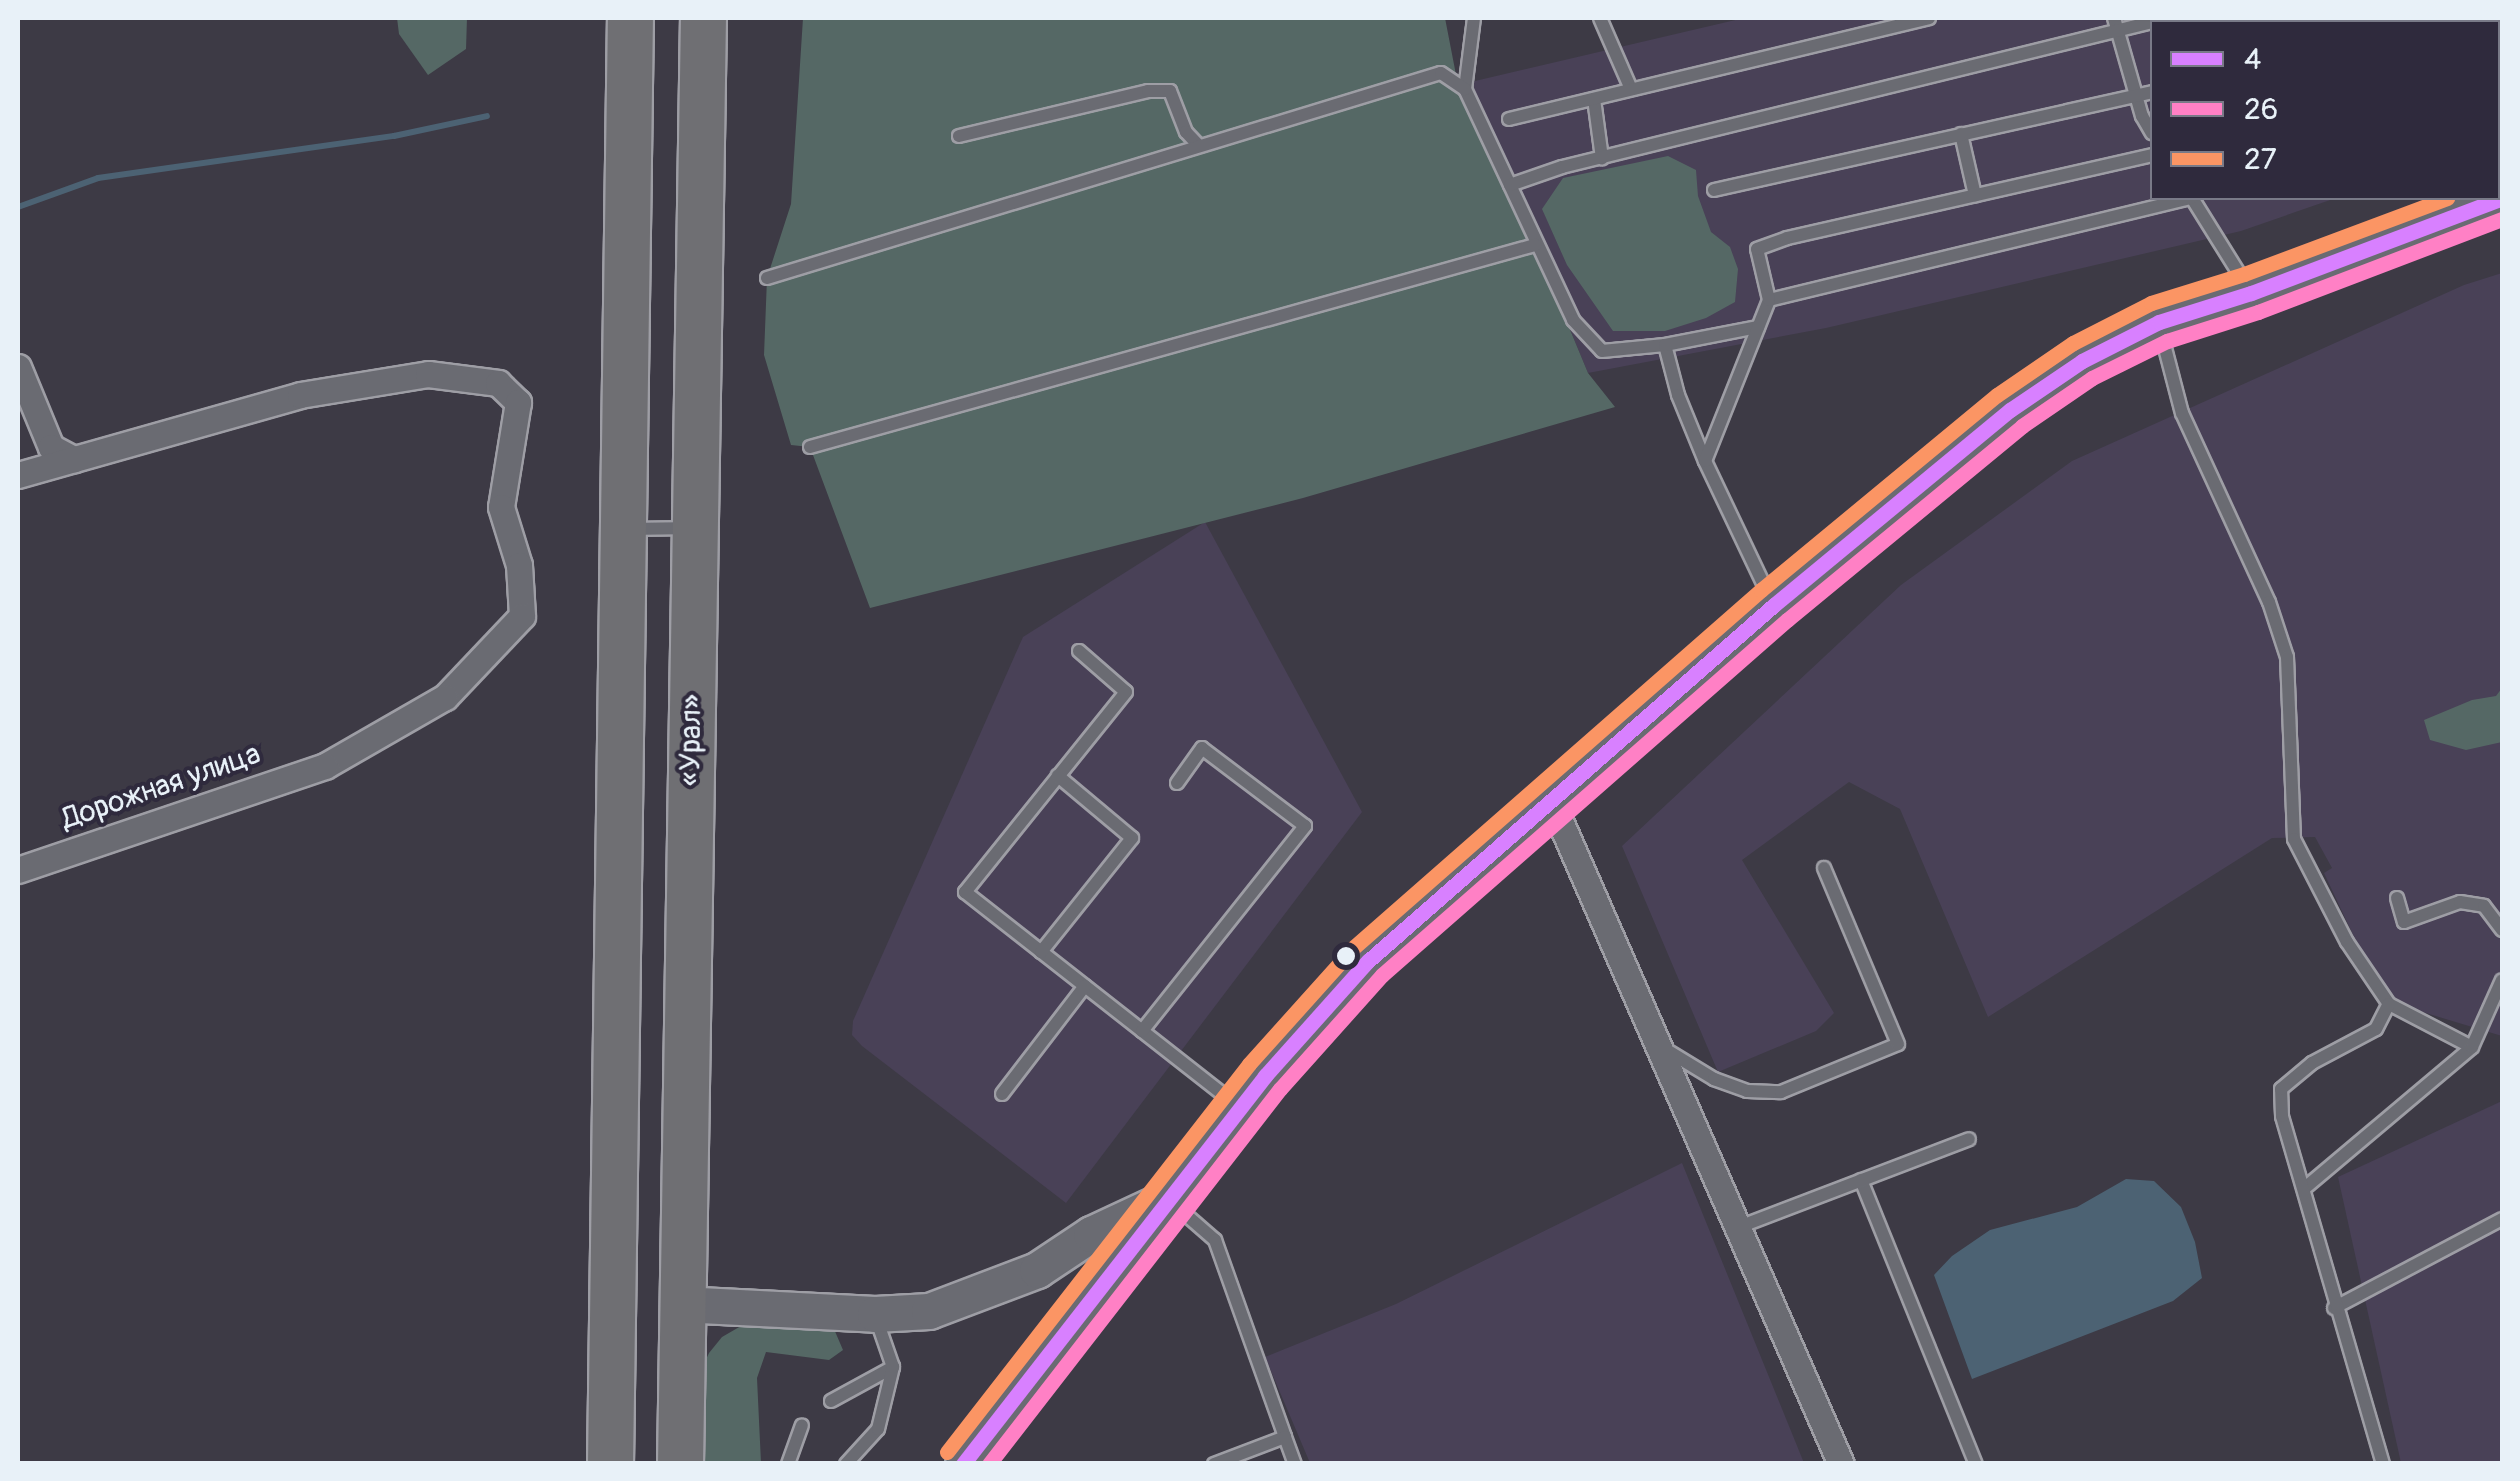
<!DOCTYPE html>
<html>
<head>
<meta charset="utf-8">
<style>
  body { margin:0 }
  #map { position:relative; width:2520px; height:1481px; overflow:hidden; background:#3d3a45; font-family:Pangolin,sans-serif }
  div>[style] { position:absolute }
  .built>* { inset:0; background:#494157 }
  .green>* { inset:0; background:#556865 }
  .water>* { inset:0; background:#4c6273 }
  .stream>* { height:6px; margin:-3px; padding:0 3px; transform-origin:3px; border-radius:3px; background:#4c6273 }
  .roads { filter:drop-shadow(2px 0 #9e9ea5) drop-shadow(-2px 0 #9e9ea5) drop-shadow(0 2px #9e9ea5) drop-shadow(0 -2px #9e9ea5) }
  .lane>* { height:12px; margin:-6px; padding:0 6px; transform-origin:6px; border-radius:6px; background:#6a6b72 }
  .street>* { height:25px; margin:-12.5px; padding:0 12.5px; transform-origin:12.5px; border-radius:12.5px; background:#6a6b72 }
  .secondary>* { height:35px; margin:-17.5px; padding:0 17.5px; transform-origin:17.5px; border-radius:17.5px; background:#6a6b72 }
  .highway>* { height:45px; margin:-22.5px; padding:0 22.5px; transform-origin:22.5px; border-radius:22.5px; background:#6f6f73 }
  .bus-1>* { height:15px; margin:-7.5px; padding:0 7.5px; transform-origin:7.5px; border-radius:7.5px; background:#d880ff }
  .bus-2>* { height:15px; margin:-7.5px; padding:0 7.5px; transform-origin:7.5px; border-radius:7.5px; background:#ff80c5 }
  .bus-3>* { height:15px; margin:-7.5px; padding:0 7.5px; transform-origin:7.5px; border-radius:7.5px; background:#fb9564 }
  .dots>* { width:28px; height:28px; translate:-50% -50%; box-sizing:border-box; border:5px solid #2f2a3d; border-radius:50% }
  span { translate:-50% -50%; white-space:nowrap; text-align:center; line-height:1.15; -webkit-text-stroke:8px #2f2a3d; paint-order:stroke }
  .street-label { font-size:30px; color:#e8f1f8 }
  .frame { position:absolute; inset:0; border:20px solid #e8f1f8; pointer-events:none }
  .legend { position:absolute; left:2150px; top:20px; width:350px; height:180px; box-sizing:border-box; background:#2f2a3d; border:2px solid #797a88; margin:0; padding:12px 18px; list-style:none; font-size:30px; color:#e8f1f8 }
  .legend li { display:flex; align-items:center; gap:20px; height:50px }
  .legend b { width:50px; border:2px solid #797a88 }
</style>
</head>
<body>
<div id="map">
  <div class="built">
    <i style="clip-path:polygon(1744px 18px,2502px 18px,2502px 140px,2498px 141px,2498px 22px,2152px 22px,2152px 198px,2336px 198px,2241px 231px,1826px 328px,1588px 373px,1510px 185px,1458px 85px)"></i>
    <i style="clip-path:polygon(2502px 273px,2502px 1036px,2396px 1004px,2370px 971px,2324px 873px,2332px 868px,2315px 837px,2272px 838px,1988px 1017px,1900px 809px,1849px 782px,1742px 860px,1834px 1013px,1816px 1031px,1718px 1072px,1622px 846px,1901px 585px,2072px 461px,2464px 285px)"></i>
    <i style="clip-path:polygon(1205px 522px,1362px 812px,1066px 1203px,862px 1046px,852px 1035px,853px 1021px,1023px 637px)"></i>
    <i style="clip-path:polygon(2502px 1101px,2502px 1463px,2401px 1463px,2338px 1177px)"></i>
    <i style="clip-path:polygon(1682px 1163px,1804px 1463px,1310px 1463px,1265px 1357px,1396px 1304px)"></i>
  </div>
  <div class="green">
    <i style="clip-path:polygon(397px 18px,467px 18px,466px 49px,428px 75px,399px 34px)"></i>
    <i style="clip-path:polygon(803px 18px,1445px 18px,1458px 85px,1510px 185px,1588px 373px,1615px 407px,1303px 498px,870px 608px,810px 447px,791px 445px,764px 355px,767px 278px,791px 204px)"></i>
    <i style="clip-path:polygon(1668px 156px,1696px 170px,1698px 196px,1711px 232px,1730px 247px,1738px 269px,1735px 302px,1706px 318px,1665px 331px,1613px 331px,1567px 265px,1542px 209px,1563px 178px)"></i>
    <i style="clip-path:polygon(2502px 688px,2502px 742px,2466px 750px,2430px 740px,2424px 720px,2472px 700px,2496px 696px)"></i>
    <i style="clip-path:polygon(775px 1321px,834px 1329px,843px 1350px,829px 1360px,766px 1352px,757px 1378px,761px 1463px,701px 1463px,701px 1370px,709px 1353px,722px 1337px,741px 1326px)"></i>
  </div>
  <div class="water">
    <i style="clip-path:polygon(2126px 1179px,2154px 1181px,2181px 1207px,2195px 1242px,2202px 1278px,2173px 1301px,1972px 1379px,1934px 1275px,1952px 1256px,1990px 1230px,2077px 1207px)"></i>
  </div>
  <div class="stream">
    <i style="left:18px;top:207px;width:85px;rotate:-19.9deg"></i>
    <i style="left:98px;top:178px;width:299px;rotate:-8.1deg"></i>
    <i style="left:394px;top:136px;width:95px;rotate:-12.1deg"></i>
  </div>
  <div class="roads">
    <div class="lane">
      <i style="left:1474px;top:18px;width:72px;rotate:97.2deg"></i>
      <i style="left:1465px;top:89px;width:255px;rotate:64.9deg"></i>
      <i style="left:1573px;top:320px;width:42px;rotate:46.9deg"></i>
      <i style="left:1602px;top:351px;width:63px;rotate:-5.4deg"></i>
      <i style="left:1665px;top:345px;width:52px;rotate:75.4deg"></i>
      <i style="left:1678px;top:395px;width:71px;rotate:67.8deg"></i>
      <i style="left:1705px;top:461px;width:156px;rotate:64.6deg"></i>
      <i style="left:1600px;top:18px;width:77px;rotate:66.4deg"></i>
      <i style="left:2114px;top:18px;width:102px;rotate:74.1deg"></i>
      <i style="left:2142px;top:116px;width:20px;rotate:60deg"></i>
      <i style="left:2487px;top:18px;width:4px;rotate:76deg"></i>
      <i style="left:2375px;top:22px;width:16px;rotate:-14deg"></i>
      <i style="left:2498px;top:41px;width:4px;rotate:-14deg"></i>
      <i style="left:2498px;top:57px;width:18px;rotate:77deg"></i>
      <i style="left:2498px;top:91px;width:4px;rotate:-27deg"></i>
      <i style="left:1594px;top:99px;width:60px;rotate:82.3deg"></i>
      <i style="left:1509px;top:119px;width:432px;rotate:-13.5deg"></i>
      <i style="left:1961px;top:134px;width:63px;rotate:77.1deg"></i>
      <i style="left:959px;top:136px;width:194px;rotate:-13.4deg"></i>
      <i style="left:1148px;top:91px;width:22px"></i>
      <i style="left:1170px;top:91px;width:44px;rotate:68.7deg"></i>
      <i style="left:1186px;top:132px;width:16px;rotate:47deg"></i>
      <i style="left:1510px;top:185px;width:55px;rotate:-19.1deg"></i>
      <i style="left:1562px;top:167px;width:624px;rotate:-13.81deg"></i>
      <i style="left:1714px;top:190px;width:449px;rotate:-12.6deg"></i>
      <i style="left:2192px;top:198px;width:110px;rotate:58.1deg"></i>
      <i style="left:767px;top:278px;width:704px;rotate:-16.92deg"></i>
      <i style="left:1441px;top:73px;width:29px;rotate:34deg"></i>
      <i style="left:1769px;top:300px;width:435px;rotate:-13.6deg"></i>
      <i style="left:2159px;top:325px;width:91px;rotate:75.4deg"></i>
      <i style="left:2182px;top:413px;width:208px;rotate:65.3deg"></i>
      <i style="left:2269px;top:602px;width:58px;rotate:71.9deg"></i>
      <i style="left:2287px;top:657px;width:182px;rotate:87.8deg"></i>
      <i style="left:2294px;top:839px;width:116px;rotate:62.8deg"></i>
      <i style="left:2347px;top:942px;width:75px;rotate:55.9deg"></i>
      <i style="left:2389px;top:1004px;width:93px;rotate:27.4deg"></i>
      <i style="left:1665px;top:345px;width:95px;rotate:-11deg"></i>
      <i style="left:810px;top:447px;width:753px;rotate:-15.57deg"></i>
      <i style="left:1705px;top:461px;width:173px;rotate:-68.3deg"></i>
      <i style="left:1769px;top:300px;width:52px;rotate:-103.2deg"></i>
      <i style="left:1757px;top:249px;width:32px;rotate:-20deg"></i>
      <i style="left:1787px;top:238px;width:374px;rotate:-12.8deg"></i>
      <i style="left:633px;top:529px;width:55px;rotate:-1deg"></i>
      <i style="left:1079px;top:651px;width:62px;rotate:41.1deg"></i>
      <i style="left:1126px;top:692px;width:257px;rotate:128.8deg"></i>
      <i style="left:965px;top:892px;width:348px;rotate:38.1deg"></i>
      <i style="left:2397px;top:898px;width:25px;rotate:74deg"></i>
      <i style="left:2404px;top:922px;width:59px;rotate:-19.7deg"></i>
      <i style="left:2460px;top:902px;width:24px;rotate:9deg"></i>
      <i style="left:2484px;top:906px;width:30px;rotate:53deg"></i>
      <i style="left:1041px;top:952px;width:146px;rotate:-51.4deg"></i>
      <i style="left:1132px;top:838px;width:97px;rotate:-140deg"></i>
      <i style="left:1142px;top:1031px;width:262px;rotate:-51.5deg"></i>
      <i style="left:1305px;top:826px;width:129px;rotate:-142.9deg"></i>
      <i style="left:1202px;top:748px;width:43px;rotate:125.5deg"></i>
      <i style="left:1663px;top:1048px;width:60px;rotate:31.3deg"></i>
      <i style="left:1714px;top:1079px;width:35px;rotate:20deg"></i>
      <i style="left:1747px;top:1091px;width:34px;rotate:2deg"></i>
      <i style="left:1781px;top:1092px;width:126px;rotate:-22.3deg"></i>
      <i style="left:1898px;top:1044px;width:191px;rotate:-112.8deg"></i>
      <i style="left:1002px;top:1094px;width:136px;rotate:-52.5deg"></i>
      <i style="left:1861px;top:1180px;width:306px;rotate:68deg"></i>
      <i style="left:2306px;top:1187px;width:217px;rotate:-40.1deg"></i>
      <i style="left:2472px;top:1047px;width:73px;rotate:-65.9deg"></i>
      <i style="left:1169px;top:1200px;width:61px;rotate:41deg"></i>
      <i style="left:1215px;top:1240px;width:209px;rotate:70.4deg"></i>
      <i style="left:1285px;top:1437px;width:76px;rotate:159.2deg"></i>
      <i style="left:1739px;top:1227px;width:246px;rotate:-20.9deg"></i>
      <i style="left:2334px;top:1308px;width:190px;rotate:-27.9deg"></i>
      <i style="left:831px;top:1401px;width:71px;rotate:-28.7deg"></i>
      <i style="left:1285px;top:1437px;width:29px;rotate:70deg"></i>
      <i style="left:788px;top:1464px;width:41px;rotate:-70.3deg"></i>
      <i style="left:846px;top:1464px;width:47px;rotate:-47.6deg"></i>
      <i style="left:878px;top:1429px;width:64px;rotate:-76.4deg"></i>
      <i style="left:893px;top:1367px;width:52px;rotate:-109.1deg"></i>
      <i style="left:2383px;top:1464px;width:362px;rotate:-106.2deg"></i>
      <i style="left:2282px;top:1116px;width:27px;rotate:-92deg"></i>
      <i style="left:2281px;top:1089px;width:40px;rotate:-40deg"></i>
      <i style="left:2312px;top:1063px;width:72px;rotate:-28deg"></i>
      <i style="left:2376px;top:1029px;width:28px;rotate:-63deg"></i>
    </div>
    <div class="street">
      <i style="left:18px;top:367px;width:87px;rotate:67.6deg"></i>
      <i style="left:51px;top:447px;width:26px;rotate:28deg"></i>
      <i style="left:18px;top:475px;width:293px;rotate:-15.8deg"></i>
      <i style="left:300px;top:395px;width:130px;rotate:-9.3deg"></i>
      <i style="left:428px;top:374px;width:71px;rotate:7.3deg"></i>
      <i style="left:498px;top:383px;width:28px;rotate:44deg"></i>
      <i style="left:518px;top:402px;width:106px;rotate:99.2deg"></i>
      <i style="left:501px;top:507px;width:61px;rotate:72.8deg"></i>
      <i style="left:519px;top:565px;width:51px;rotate:86.6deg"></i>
      <i style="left:522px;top:616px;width:112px;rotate:133.5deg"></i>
      <i style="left:445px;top:697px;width:138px;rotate:150.1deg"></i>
      <i style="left:325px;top:766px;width:324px;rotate:161.3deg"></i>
      <i style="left:1550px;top:798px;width:727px;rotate:66.4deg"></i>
    </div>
    <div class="secondary">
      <i style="left:680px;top:1304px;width:195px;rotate:2.9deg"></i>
      <i style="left:875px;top:1314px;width:54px;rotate:-3.2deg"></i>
      <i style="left:929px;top:1311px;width:116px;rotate:-20.8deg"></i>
      <i style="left:1037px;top:1270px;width:65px;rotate:-33.7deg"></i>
      <i style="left:1091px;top:1234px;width:78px;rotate:-24.9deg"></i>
      <i style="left:963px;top:1464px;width:492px;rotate:-52.1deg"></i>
      <i style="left:1265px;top:1076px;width:154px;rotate:-48.2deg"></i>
      <i style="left:1368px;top:961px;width:540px;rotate:-41.25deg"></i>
      <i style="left:1774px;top:605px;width:306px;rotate:-39.6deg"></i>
      <i style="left:2010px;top:410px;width:87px;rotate:-34.2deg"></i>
      <i style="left:2082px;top:361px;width:86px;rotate:-26.9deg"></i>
      <i style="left:2159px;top:322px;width:96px;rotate:-17.5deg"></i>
      <i style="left:2251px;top:293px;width:268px;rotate:-20.7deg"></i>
    </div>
    <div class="highway">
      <i style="left:610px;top:1464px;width:1446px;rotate:-89.21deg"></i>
      <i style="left:680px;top:1464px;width:1446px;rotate:-89.09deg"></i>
    </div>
  </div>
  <div class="bus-1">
    <i style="left:963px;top:1464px;width:492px;rotate:-52.1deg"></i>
    <i style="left:1265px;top:1076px;width:154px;rotate:-48.2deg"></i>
    <i style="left:1368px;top:961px;width:540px;rotate:-41.25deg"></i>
    <i style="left:1774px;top:605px;width:306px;rotate:-39.6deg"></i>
    <i style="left:2010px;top:410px;width:87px;rotate:-34.2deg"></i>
    <i style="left:2082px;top:361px;width:86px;rotate:-26.9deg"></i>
    <i style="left:2159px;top:322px;width:96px;rotate:-17.5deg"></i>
    <i style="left:2251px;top:293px;width:268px;rotate:-20.7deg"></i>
  </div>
  <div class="bus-2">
    <i style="left:989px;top:1464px;width:475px;rotate:-52.2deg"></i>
    <i style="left:1280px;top:1089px;width:153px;rotate:-48.2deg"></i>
    <i style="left:1382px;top:975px;width:539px;rotate:-41.24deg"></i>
    <i style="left:1787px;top:620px;width:305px;rotate:-39.5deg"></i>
    <i style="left:2022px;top:426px;width:85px;rotate:-34.4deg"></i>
    <i style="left:2092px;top:378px;width:84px;rotate:-26.3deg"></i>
    <i style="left:2167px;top:341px;width:96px;rotate:-17.7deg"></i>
    <i style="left:2258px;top:312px;width:261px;rotate:-20.9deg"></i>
  </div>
  <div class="bus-3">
    <i style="left:947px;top:1452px;width:492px;rotate:-52.1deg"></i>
    <i style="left:1249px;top:1064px;width:156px;rotate:-48.1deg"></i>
    <i style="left:1353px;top:948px;width:543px;rotate:-41.27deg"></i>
    <i style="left:1761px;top:590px;width:306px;rotate:-39.6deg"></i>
    <i style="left:1997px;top:395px;width:92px;rotate:-34.4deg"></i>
    <i style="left:2073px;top:343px;width:88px;rotate:-27.1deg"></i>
    <i style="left:2151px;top:303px;width:97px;rotate:-17.3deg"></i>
    <i style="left:2244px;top:274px;width:217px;rotate:-20.5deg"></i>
  </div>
  <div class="dots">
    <i style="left:1346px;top:956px;background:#e8f1f8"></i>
  </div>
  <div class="street-label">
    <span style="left:691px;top:740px;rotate:-89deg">«Урал»</span>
    <span style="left:161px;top:787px;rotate:-19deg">Дорожная улица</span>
  </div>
  <div class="frame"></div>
  <ul class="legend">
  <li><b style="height:12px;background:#d880ff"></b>4</li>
  <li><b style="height:12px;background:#ff80c5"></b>26</li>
  <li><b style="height:12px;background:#fb9564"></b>27</li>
  </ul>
</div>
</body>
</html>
